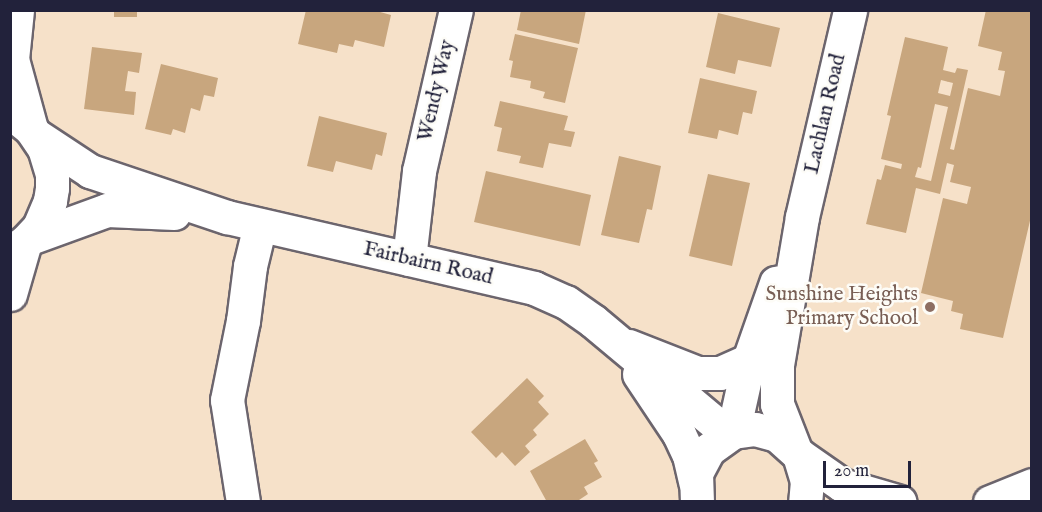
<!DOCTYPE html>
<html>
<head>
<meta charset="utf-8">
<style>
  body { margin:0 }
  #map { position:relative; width:1042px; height:512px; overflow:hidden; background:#f6e1c9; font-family:"IM FELL English",serif }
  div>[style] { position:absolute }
  .building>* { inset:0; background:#c8a67e }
  .roads { filter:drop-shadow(2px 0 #6c656d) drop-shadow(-2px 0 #6c656d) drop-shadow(0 2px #6c656d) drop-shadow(0 -2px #6c656d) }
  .street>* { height:33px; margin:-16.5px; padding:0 16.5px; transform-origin:16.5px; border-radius:16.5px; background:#fff }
  .secondary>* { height:33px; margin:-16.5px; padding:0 16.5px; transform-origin:16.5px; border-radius:16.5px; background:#fff }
  .dots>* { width:16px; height:16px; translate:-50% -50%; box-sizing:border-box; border:3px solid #fdfcf7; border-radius:50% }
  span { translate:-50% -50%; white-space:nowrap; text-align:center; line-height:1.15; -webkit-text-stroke:5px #fdfcf7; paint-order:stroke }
  .street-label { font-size:21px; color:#22223b }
  .education-label { font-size:21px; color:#785e54 }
  .right { translate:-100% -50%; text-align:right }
  .frame { position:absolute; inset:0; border:12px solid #22223b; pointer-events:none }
  .scale { position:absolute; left:823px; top:461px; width:88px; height:27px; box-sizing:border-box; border:3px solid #22223b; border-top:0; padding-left:8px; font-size:18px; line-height:21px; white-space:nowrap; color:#22223b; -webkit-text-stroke:4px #fdfcf7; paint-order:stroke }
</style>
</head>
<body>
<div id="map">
  <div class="building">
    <i style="clip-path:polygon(114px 10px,137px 10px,137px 17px,114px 17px)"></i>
    <i style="clip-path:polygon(306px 10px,373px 10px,391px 15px,384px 47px,355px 40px,353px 47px,339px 44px,337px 53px,298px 44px)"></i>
    <i style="clip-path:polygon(521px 10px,586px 10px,579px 44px,517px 30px)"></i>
    <i style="clip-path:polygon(evenodd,986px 10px,1032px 10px,1032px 212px,1003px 338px,960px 329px,963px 314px,951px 311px,953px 301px,921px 293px,943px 198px,967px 204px,971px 187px,950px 182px,954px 165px,947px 163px,940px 194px,916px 188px,906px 233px,866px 224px,877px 179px,881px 180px,885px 165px,901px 169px,902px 164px,881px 159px,891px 116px,887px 115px,905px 37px,948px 47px,943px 70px,955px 73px,957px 68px,968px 70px,950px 149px,954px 150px,968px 88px,1000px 96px,1005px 71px,998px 70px,1002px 52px,978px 46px,986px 10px,941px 80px,953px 83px,950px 96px,938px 93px,941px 80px,986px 10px,935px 104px,948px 107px,931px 181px,915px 177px,918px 167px,921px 168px,935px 104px)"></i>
    <i style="clip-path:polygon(718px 13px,780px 28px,771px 67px,738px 60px,735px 74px,706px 67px)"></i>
    <i style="clip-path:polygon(515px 34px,578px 48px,565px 103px,543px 98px,545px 92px,530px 88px,531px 81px,510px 77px,513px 61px,509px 60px)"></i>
    <i style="clip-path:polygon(92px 47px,142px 53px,139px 73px,128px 71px,125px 91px,136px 92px,134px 115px,84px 109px)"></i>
    <i style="clip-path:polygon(161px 64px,218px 78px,214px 97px,204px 95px,200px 111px,191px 108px,185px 133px,173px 129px,171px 135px,145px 129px)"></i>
    <i style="clip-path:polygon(700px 78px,757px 91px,752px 114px,743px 112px,738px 135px,719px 130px,717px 139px,688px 133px)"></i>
    <i style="clip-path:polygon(500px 101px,568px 116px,564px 130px,575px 132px,571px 147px,549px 143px,543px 168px,519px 163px,521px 156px,497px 151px,502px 128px,494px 126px)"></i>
    <i style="clip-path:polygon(319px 116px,387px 133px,382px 156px,376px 154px,372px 170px,336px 161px,333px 172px,307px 166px)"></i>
    <i style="clip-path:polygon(619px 156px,661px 166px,652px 210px,647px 209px,639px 243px,601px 235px)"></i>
    <i style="clip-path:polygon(486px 171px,591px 195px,580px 246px,474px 222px)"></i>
    <i style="clip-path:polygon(708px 174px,750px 183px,732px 266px,689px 256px)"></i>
    <i style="clip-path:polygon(527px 378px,544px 396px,538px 402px,549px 414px,533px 430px,537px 435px,525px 446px,530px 452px,515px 466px,502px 452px,496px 458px,471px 432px)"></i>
    <i style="clip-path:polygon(585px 439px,598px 461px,594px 463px,602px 477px,584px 487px,588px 494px,576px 502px,547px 502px,530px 471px)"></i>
  </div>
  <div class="roads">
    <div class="street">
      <i style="left:409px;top:259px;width:89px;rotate:-83.5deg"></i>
      <i style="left:419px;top:171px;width:165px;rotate:-77.1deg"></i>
      <i style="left:629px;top:346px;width:74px;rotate:21.4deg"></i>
      <i style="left:698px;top:373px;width:22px"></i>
      <i style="left:720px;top:373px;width:32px;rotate:-24deg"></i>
      <i style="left:733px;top:432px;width:74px;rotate:-77.5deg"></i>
      <i style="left:749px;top:360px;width:82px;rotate:-70.7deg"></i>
      <i style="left:795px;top:450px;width:49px;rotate:-111.4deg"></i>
      <i style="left:777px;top:404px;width:39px;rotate:-90deg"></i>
      <i style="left:777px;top:365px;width:150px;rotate:-80.4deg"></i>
      <i style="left:802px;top:217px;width:212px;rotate:-76.9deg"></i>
      <i style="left:243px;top:502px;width:103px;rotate:-98.9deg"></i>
      <i style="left:227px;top:400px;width:81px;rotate:-78.6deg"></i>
      <i style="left:243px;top:321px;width:55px;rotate:-82.7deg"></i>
      <i style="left:250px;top:266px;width:42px;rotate:-76.3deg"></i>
    </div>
    <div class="secondary">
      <i style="left:17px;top:10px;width:49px;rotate:95.8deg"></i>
      <i style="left:12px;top:59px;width:73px;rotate:74.8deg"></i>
      <i style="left:10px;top:112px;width:27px;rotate:39deg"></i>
      <i style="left:31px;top:129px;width:23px;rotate:56deg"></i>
      <i style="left:44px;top:148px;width:27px;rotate:73deg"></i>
      <i style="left:52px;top:174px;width:14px;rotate:90deg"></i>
      <i style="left:52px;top:188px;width:13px;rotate:99deg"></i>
      <i style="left:50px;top:201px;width:28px;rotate:113deg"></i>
      <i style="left:39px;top:227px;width:21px;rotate:133deg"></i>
      <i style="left:25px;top:242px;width:18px;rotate:146deg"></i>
      <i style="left:37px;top:136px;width:64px;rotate:33.4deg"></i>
      <i style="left:90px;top:171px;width:145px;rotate:18.6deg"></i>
      <i style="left:227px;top:217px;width:315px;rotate:13deg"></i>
      <i style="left:534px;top:288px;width:35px;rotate:24deg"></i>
      <i style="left:566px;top:302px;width:33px;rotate:35deg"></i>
      <i style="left:593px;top:321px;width:176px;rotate:39.9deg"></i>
      <i style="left:30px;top:238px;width:82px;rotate:-20deg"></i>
      <i style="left:107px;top:210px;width:67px;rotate:2.6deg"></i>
      <i style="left:10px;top:294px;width:54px;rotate:-73.9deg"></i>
      <i style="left:639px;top:374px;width:72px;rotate:56.3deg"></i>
      <i style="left:679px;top:434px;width:23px;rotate:65deg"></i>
      <i style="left:689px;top:455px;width:28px;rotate:77deg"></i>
      <i style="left:799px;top:455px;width:52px;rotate:34.9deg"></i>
      <i style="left:842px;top:485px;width:60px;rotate:16.3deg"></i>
      <i style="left:697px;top:502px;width:29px;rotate:-92deg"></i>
      <i style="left:696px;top:473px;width:26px;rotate:-62deg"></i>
      <i style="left:708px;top:450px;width:31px;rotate:-36deg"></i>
      <i style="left:733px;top:432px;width:22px;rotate:-8deg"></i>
      <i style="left:755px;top:429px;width:23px;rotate:15deg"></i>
      <i style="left:777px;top:435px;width:30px;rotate:42deg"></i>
      <i style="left:799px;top:455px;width:27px;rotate:73deg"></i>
      <i style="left:807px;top:481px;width:21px;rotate:95deg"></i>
      <i style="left:990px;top:502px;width:45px;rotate:-22deg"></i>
    </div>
  </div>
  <div class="dots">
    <i style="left:930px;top:307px;background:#8d6e63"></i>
  </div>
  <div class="street-label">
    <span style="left:437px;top:91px;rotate:-77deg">Wendy Way</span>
    <span style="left:826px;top:114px;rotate:-77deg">Lachlan Road</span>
    <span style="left:428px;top:264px;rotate:13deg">Fairbairn Road</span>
  </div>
  <div class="education-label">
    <span class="right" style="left:918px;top:307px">Sunshine Heights<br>Primary School</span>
  </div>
  <div class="frame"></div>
  <div class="scale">20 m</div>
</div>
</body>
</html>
